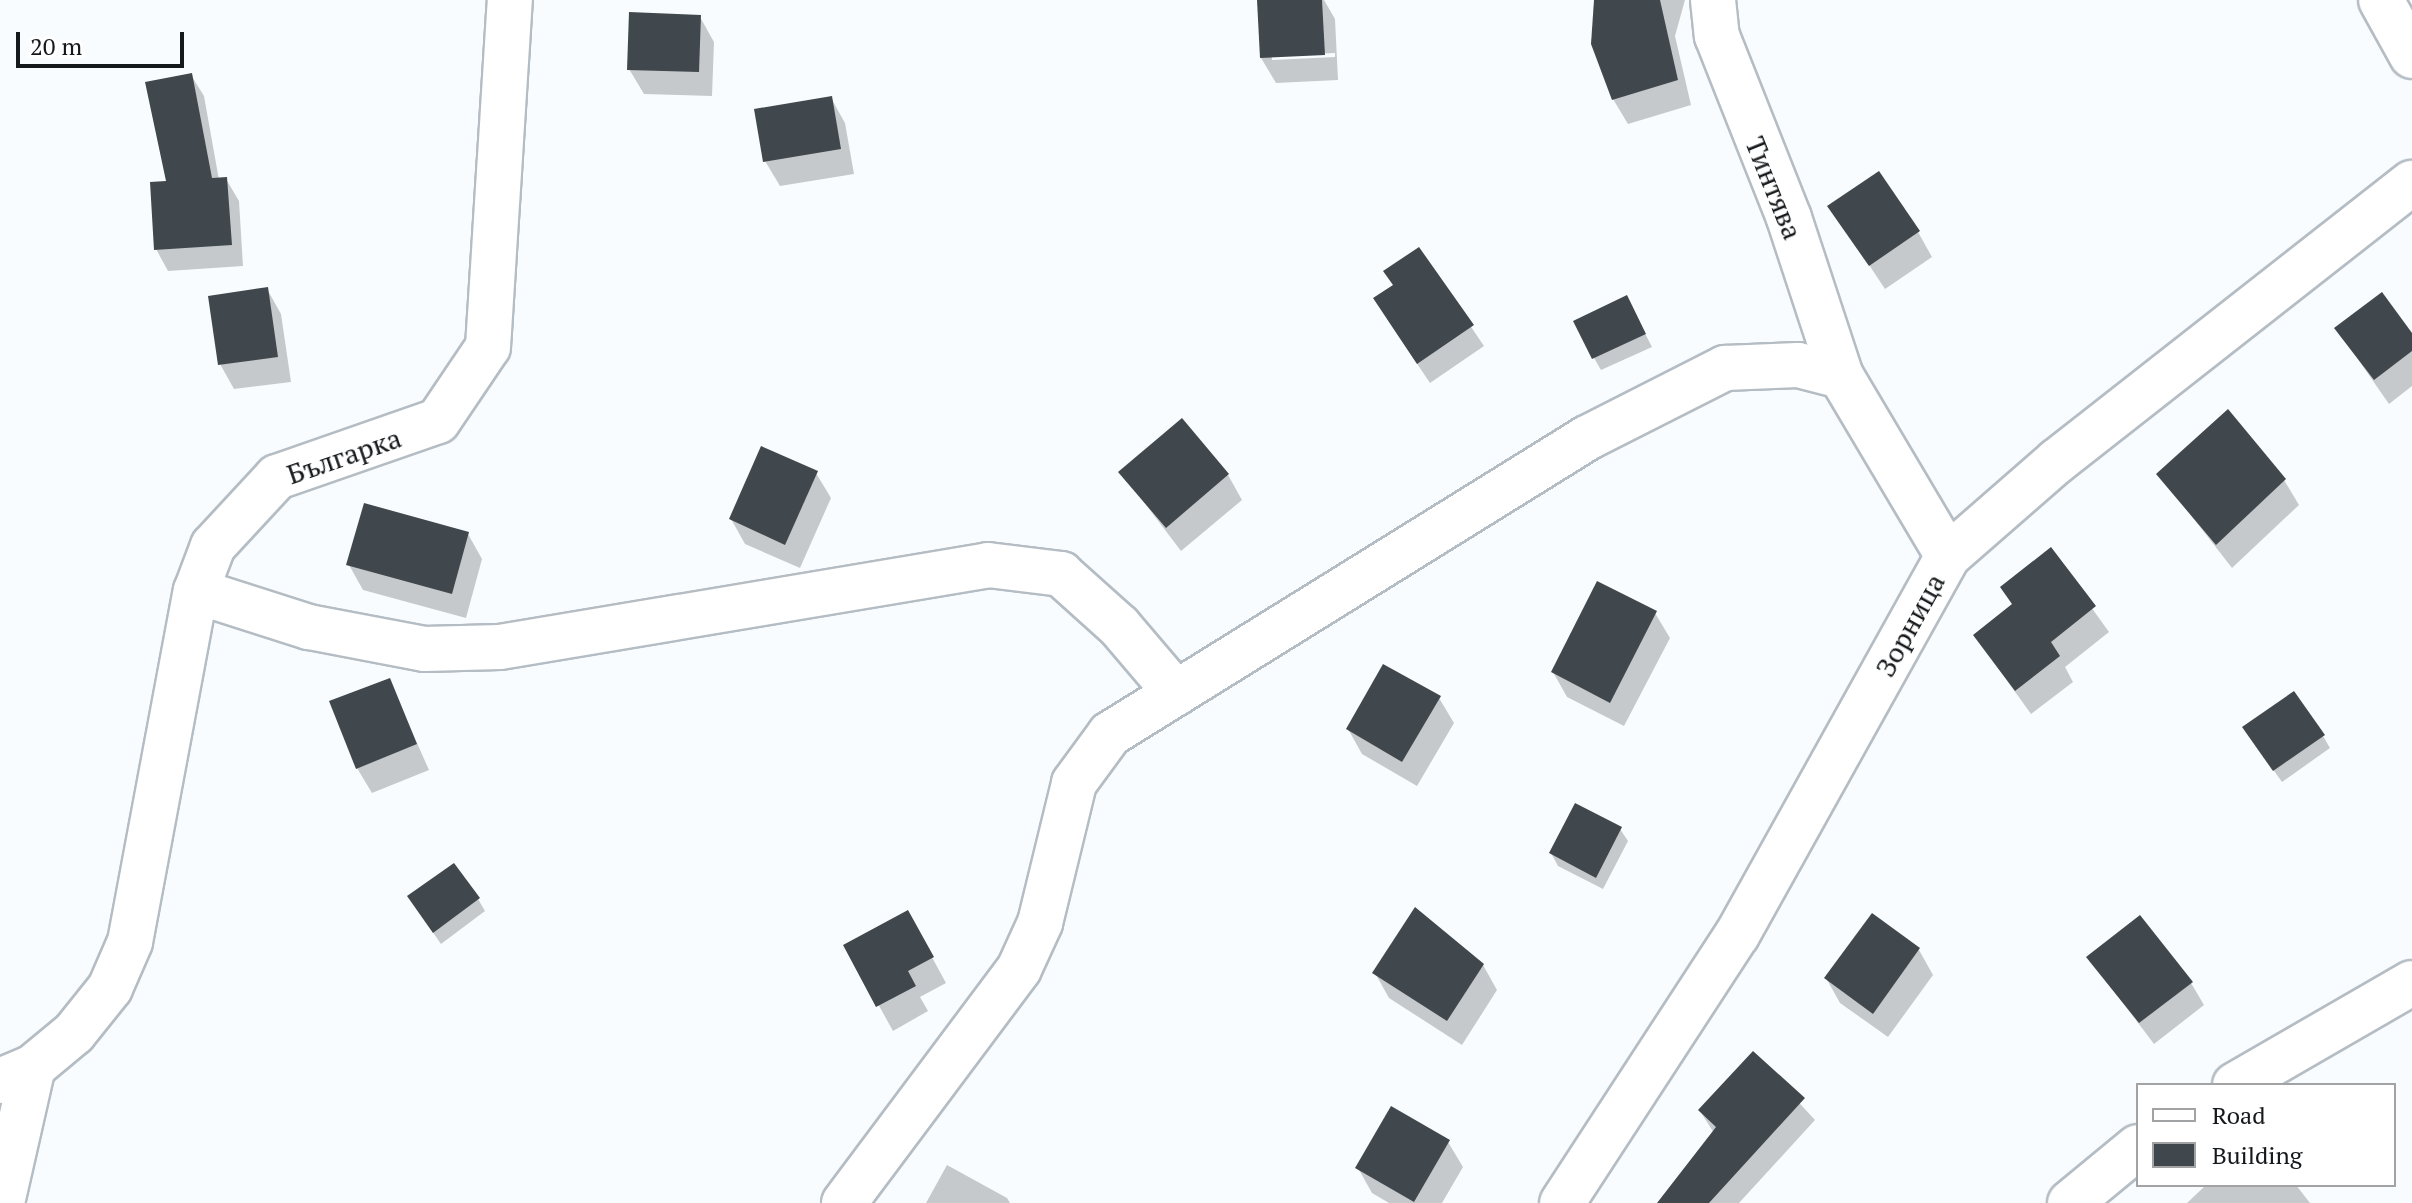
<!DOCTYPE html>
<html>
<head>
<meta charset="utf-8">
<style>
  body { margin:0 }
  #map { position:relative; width:2412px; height:1203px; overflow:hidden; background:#f8fcff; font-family:"PT Serif",serif }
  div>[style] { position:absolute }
  .shadow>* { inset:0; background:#0003 }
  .building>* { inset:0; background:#40484d }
  .roads { filter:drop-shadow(2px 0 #b5bdc4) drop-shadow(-2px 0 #b5bdc4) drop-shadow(0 2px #b5bdc4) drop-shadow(0 -2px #b5bdc4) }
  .minor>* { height:44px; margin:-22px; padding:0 22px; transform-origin:22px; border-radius:22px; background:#fff }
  span { translate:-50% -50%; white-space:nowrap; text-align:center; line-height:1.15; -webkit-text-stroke:8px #fff; paint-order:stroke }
  .street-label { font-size:28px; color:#16191b }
  .legend { position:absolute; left:2136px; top:1083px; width:260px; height:104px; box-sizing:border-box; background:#fff; border:2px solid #a2a3a4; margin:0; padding:10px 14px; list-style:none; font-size:24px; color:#16191b }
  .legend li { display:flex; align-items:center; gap:16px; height:40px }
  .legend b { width:40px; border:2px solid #a2a3a4 }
  .scale { position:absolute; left:16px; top:32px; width:168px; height:36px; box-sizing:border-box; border:4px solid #16191b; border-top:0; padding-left:10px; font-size:24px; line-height:28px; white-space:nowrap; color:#16191b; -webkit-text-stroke:6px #fff; paint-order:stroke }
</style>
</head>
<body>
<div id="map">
  <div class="shadow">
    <i style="clip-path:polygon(evenodd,1259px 0,1324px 0,1335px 19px,1338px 80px,1276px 83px,1261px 58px,1259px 0,1335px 53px,1335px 57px,1272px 60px,1272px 56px,1335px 53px)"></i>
    <i style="clip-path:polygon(1596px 0,1685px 0,1675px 36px,1691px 105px,1628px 124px,1613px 99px)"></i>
    <i style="clip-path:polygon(700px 17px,714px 42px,712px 96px,644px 94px,629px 69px)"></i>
    <i style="clip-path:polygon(191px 75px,204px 96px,219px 180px,226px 179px,239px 201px,243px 266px,168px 271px,156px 249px)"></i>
    <i style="clip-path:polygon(831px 98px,845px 123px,854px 174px,780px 186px,765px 161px)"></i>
    <i style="clip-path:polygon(1830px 206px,1918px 232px,1932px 257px,1885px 289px)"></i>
    <i style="clip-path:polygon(1419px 250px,1484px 346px,1430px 383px,1387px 319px,1395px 286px)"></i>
    <i style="clip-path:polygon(267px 289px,281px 314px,291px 382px,234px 389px,220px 364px)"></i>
    <i style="clip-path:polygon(1633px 310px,1652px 347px,1601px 370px,1594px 358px)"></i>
    <i style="clip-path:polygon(2337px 329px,2412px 336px,2412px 386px,2389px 404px)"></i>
    <i style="clip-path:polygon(1121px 472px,1228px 475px,1242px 500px,1181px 551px)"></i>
    <i style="clip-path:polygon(816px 473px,831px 498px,800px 568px,745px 544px,731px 519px)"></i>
    <i style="clip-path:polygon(2159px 474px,2284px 480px,2299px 505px,2232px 568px)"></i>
    <i style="clip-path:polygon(468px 534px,482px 559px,466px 618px,363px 590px,349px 565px)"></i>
    <i style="clip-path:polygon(2050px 550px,2109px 632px,2065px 667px,2073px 682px,2031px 714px,1975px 636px,2013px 606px,2002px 587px)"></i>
    <i style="clip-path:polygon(1655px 613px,1670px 638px,1624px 726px,1567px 697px,1553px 672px)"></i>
    <i style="clip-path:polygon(389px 680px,429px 770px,372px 793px,357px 768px)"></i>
    <i style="clip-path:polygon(1439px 698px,1454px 723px,1417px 786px,1362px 754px,1348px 729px)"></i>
    <i style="clip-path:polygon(2323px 736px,2330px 748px,2282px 782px,2252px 740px)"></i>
    <i style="clip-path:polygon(1620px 829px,1628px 841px,1603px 889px,1558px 866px,1551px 853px)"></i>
    <i style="clip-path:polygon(478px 899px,485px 911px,441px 944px,417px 909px)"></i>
    <i style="clip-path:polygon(921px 937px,946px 983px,920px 997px,928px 1011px,893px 1031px,846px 946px)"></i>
    <i style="clip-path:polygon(1919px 950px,1933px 975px,1888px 1037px,1840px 1003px,1826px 978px)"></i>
    <i style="clip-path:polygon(2089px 958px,2191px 983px,2204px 1005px,2154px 1044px)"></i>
    <i style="clip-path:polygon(1483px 965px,1497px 990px,1462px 1045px,1389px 998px,1375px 973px)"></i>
    <i style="clip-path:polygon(1753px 1053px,1815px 1120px,1739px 1203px,1660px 1203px,1714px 1133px,1700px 1111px)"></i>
    <i style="clip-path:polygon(1448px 1142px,1463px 1167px,1442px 1203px,1389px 1203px,1372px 1193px,1358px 1168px)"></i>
    <i style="clip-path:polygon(947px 1165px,1007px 1198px,1010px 1203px,926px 1203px)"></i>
    <i style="clip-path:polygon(2296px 1185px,2310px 1203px,2187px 1203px,2206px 1185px)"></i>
  </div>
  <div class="building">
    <i style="clip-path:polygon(1257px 0,1322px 0,1325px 55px,1260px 58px)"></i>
    <i style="clip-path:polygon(1594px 0,1660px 0,1678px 80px,1612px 100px,1591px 44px)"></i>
    <i style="clip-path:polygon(629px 12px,701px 15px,699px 72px,627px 70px)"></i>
    <i style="clip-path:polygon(192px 73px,212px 178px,227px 177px,232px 245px,154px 250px,150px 182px,166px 181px,145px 82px)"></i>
    <i style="clip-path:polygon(832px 96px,841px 149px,763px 162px,754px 109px)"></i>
    <i style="clip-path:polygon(1879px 171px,1920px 231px,1869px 266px,1827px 206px)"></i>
    <i style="clip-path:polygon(1419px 247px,1474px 325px,1417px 364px,1373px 298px,1393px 285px,1383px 271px)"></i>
    <i style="clip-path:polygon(268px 287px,278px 357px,218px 365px,208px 296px)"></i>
    <i style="clip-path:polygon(2382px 292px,2412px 333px,2412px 351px,2374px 380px,2334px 328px)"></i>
    <i style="clip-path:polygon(1627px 295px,1646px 334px,1592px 359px,1573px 321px)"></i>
    <i style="clip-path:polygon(2228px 409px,2286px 479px,2216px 545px,2156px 474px)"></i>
    <i style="clip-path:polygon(1182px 418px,1229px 474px,1166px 528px,1118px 472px)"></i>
    <i style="clip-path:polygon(761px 446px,818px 471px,785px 545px,729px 519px)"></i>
    <i style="clip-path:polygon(364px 503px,469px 532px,452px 594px,346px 565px)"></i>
    <i style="clip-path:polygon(2051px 547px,2096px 606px,2051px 642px,2060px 656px,2015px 691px,1973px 635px,2012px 604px,2000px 587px)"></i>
    <i style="clip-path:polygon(1597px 581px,1657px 611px,1610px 703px,1551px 672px)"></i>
    <i style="clip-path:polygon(1383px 664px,1441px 696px,1402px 762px,1346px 729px)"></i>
    <i style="clip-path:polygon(390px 678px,417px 744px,356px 769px,329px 701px)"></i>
    <i style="clip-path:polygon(2294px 691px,2325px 735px,2273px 771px,2242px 727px)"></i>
    <i style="clip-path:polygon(1575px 803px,1622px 827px,1596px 878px,1549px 853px)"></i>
    <i style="clip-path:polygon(454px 863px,480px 898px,433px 933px,407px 896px)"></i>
    <i style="clip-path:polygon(1415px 907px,1484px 964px,1447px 1021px,1372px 973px)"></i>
    <i style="clip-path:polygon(908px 910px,934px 957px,908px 971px,916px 986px,876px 1007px,843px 945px)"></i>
    <i style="clip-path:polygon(1872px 913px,1920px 948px,1873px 1014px,1824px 978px)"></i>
    <i style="clip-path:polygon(2140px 915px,2193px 982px,2139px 1023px,2086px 957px)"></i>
    <i style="clip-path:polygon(1753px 1051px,1805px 1098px,1709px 1203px,1657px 1203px,1716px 1127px,1698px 1110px)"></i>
    <i style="clip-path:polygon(1391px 1106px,1450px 1140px,1414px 1202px,1355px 1168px)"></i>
  </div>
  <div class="roads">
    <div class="minor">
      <i style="left:1713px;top:0;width:36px;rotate:84deg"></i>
      <i style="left:1717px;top:36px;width:196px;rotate:68.4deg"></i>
      <i style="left:1789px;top:218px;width:166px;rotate:71.8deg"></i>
      <i style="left:2381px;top:0;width:64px;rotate:61deg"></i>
      <i style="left:196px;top:591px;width:119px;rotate:17.7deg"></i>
      <i style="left:309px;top:627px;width:117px;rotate:10.8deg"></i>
      <i style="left:424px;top:649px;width:76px;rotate:-1.5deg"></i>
      <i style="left:500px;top:647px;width:495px;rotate:-9.5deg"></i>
      <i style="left:988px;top:565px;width:74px;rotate:7deg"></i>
      <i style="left:1061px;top:574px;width:78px;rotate:41.9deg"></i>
      <i style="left:1119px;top:626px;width:88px;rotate:49.6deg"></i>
      <i style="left:0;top:1081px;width:36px;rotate:-23deg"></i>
      <i style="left:33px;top:1067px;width:53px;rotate:-39.7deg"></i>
      <i style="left:74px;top:1033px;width:58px;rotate:-51.3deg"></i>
      <i style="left:110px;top:988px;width:50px;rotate:-66.5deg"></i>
      <i style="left:130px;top:942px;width:357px;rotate:-79.4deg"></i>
      <i style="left:196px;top:591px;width:48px;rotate:-69.3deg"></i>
      <i style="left:213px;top:546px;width:94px;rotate:-47.2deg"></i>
      <i style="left:277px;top:477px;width:170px;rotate:-19.2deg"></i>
      <i style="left:438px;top:421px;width:89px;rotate:-56deg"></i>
      <i style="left:488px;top:347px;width:348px;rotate:-86.4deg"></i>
      <i style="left:2235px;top:1085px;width:204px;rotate:-30deg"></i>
      <i style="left:2px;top:1203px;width:139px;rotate:-77.2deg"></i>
      <i style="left:844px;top:1203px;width:292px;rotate:-53.2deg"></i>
      <i style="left:1019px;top:969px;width:51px;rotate:-65.5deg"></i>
      <i style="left:1040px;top:923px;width:144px;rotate:-76.3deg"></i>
      <i style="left:1074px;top:783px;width:61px;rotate:-53.7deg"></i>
      <i style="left:1110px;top:734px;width:561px;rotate:-31.82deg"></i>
      <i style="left:1587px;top:438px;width:155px;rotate:-26.9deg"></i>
      <i style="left:1725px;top:368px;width:73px;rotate:-2.4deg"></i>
      <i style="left:1798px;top:365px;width:44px;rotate:14.3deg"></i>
      <i style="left:1841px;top:376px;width:209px;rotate:59.3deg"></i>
      <i style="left:1562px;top:1203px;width:320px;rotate:-56.9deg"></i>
      <i style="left:1737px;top:935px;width:434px;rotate:-60.9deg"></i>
      <i style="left:1948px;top:556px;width:145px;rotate:-41.1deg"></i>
      <i style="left:2057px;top:461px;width:451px;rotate:-38.1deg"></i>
      <i style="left:2070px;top:1203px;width:88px;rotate:-39.5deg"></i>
    </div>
  </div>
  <div class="street-label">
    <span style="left:1774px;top:188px;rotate:68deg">Тинтява</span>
    <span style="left:344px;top:456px;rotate:-19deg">Българка</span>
    <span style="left:1910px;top:625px;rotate:-61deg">Зорница</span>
  </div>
  <ul class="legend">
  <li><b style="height:10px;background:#fff"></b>Road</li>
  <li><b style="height:22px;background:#40484d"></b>Building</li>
  </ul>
  <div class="scale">20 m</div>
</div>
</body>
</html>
